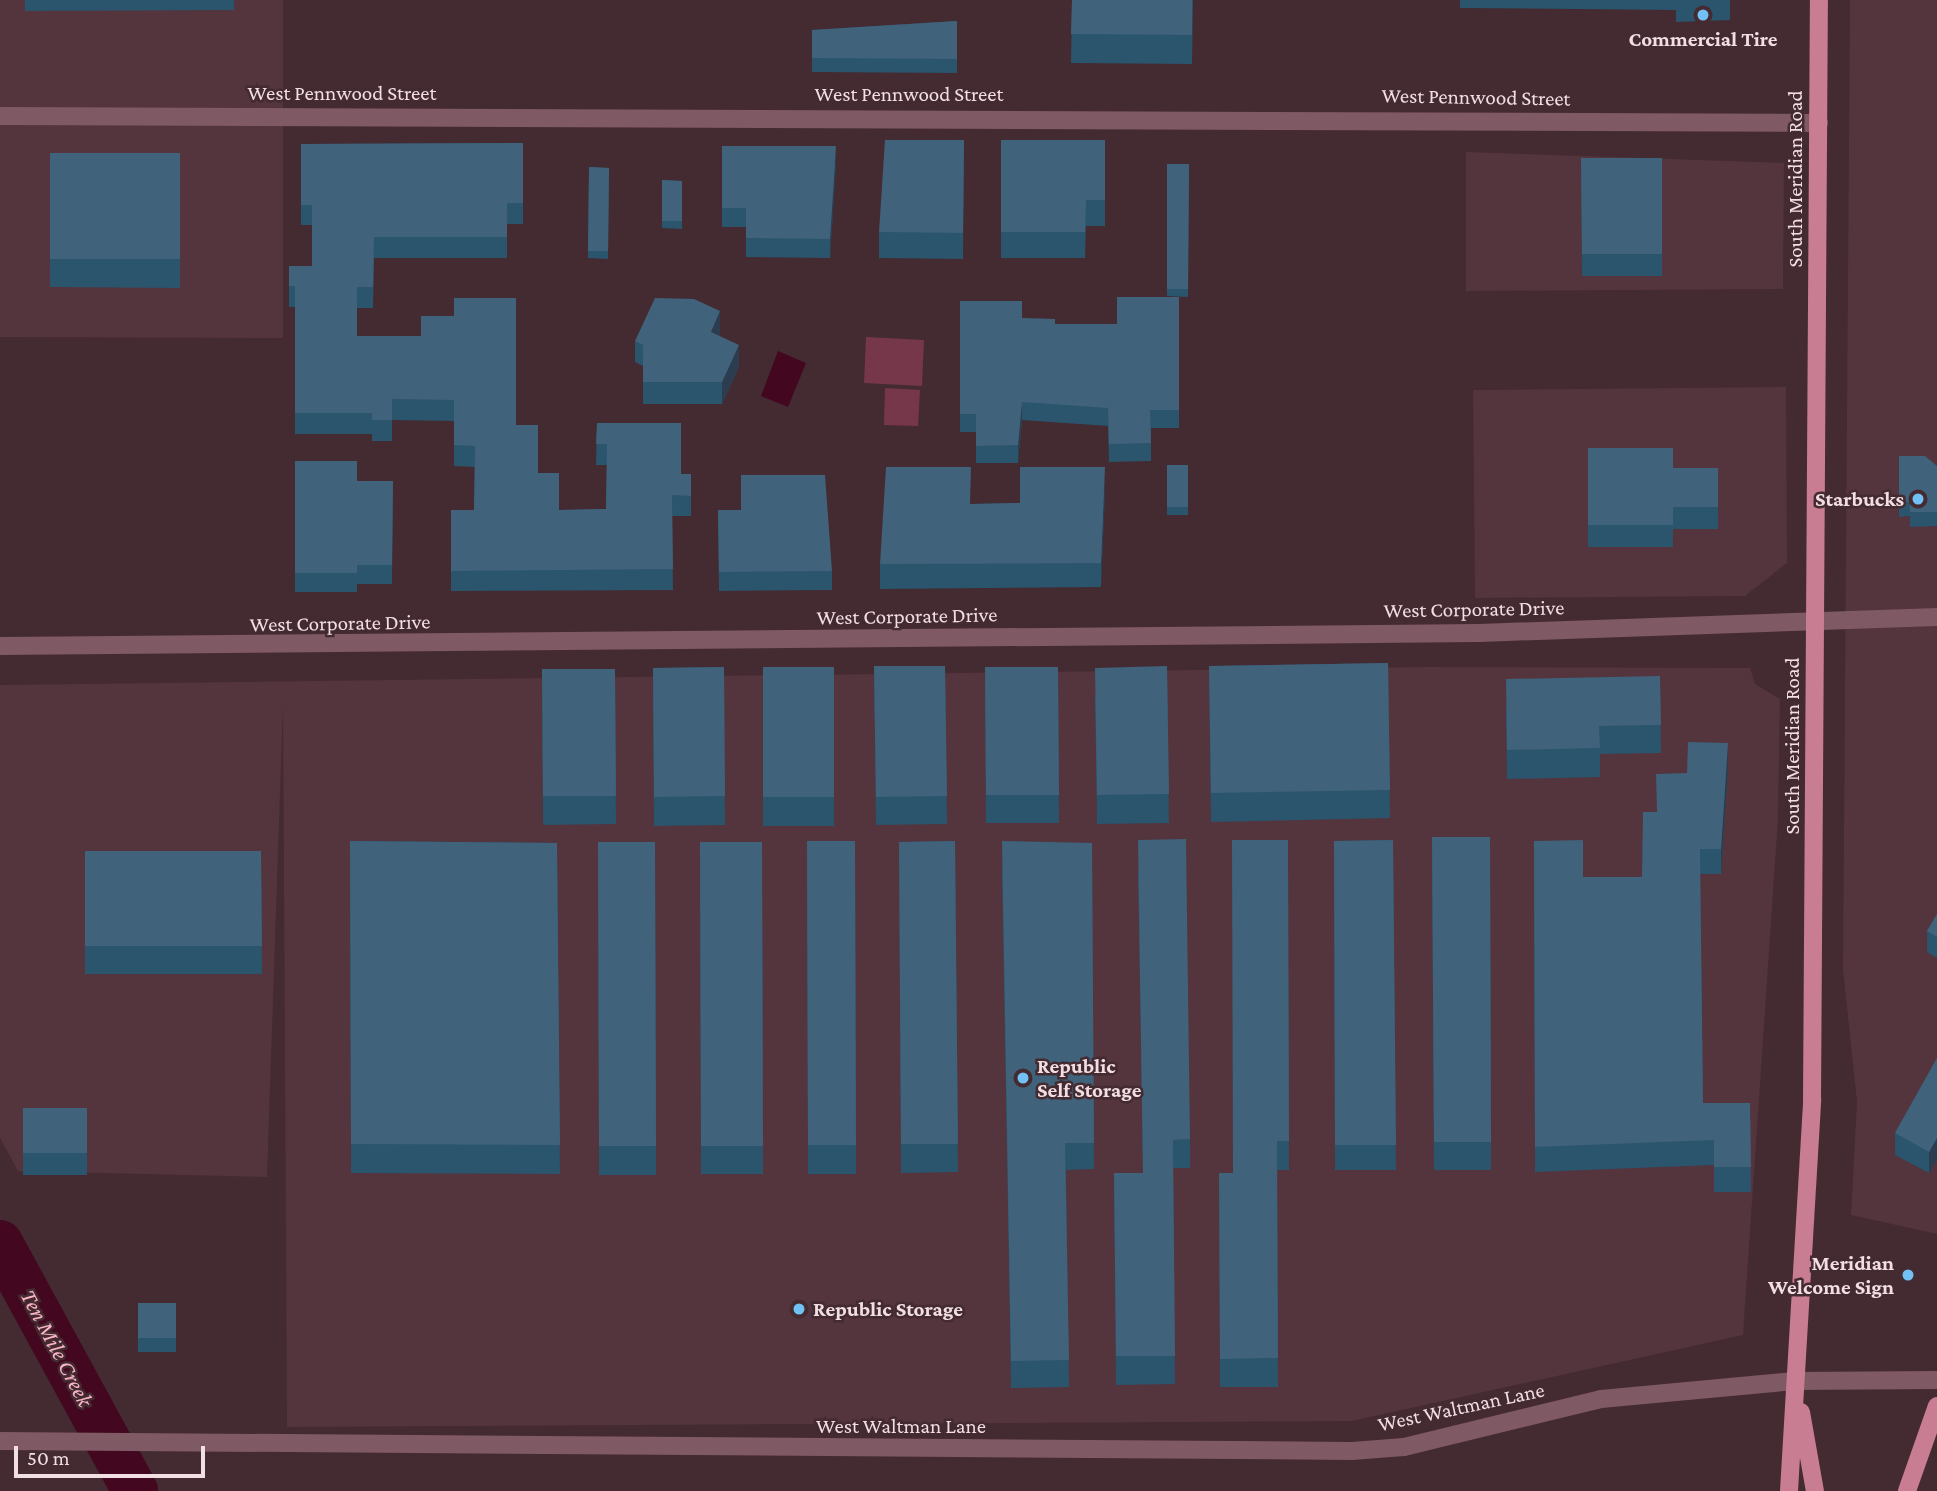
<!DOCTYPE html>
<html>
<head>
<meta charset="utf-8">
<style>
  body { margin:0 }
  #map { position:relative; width:1937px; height:1491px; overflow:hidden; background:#442a31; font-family:"Crimson Pro",serif }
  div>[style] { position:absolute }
  .built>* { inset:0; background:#54343d }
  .green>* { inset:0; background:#77374b }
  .water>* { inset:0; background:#430820 }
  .river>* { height:46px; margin:-23px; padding:0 23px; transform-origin:23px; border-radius:23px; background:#430820 }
  .minor>* { height:18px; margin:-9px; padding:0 9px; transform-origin:9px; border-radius:9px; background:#7f5963 }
  .major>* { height:18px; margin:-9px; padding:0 9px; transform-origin:9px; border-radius:9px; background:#c87d92 }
  .wall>* { inset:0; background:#2b546d }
  .shaded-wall>* { inset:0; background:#2c3d50 }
  .building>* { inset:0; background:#40627a }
  .dots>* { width:19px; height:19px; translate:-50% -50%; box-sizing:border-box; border:4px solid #442a31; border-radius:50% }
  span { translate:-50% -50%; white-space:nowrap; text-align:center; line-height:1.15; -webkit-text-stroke:5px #442a31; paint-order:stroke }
  .poi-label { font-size:21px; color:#f1dfe3; font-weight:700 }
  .right { translate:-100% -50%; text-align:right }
  .left { translate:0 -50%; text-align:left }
  .street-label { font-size:21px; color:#f1dfe3 }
  .water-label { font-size:23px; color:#fbb4c6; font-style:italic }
  .scale { position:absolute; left:14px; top:1446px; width:191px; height:32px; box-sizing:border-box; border:4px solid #f1dfe3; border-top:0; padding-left:9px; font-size:21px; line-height:24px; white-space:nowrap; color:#f1dfe3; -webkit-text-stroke:5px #442a31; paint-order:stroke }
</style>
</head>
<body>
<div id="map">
  <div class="built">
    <i style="clip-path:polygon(0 0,283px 0,283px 338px,0 337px)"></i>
    <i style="clip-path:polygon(1850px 0,1937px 0,1937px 1234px,1851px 1215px,1857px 1102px,1843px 969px)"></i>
    <i style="clip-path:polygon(1466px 152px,1784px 163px,1783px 289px,1466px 291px)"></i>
    <i style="clip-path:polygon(1786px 387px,1787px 563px,1745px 596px,1475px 598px,1473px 390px)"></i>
    <i style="clip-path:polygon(1427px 667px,1750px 668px,1755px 684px,1780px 699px,1778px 819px,1743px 1335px,1352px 1421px,287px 1427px,283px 705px,267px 1177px,18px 1171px,0 1138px,0 685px)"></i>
  </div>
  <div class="green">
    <i style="clip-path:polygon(866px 337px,924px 340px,922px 386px,864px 383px)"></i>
    <i style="clip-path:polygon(885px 388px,920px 390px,918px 426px,884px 425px)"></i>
  </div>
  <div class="water">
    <i style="clip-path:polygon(778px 351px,806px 363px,788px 407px,761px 396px)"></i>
  </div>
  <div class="river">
    <i style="left:0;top:1243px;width:282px;rotate:61.4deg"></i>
  </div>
  <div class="minor">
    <i style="left:0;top:116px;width:1819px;rotate:0.22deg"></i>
    <i style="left:0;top:646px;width:1479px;rotate:-0.5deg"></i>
    <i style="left:1479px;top:633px;width:458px;rotate:-2deg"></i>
    <i style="left:0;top:1441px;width:1352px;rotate:0.42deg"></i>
    <i style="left:1352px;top:1451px;width:52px;rotate:-4.4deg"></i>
    <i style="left:1404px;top:1447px;width:203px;rotate:-13.7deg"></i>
    <i style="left:1601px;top:1399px;width:195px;rotate:-5.3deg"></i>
    <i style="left:1795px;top:1381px;width:142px;rotate:-0.4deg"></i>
  </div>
  <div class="major">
    <i style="left:1801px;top:1412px;width:80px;rotate:80deg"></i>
    <i style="left:1789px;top:1491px;width:392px;rotate:-86.6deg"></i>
    <i style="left:1812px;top:1100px;width:1100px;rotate:-89.64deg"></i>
    <i style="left:1907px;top:1491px;width:90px;rotate:-70.6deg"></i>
  </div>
  <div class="wall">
    <i style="clip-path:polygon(25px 0,234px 0,234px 10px,25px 11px)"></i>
    <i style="clip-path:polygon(1072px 0,1193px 0,1192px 64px,1071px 63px)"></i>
    <i style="clip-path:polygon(1460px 0,1730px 0,1730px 20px,1676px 22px,1676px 10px,1460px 8px)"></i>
    <i style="clip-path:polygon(957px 21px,957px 73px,812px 72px,812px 30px)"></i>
    <i style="clip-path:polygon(964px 140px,963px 259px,879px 258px,879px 232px)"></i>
    <i style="clip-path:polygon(1001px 140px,1105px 140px,1105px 226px,1086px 226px,1085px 258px,1001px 258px)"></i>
    <i style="clip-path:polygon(523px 143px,523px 224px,507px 224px,507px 258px,374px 258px,373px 308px,357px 308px,357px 336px,516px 425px,538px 473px,559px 510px,606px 509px,607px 465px,596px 465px,597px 423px,681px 474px,691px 474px,691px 516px,672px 516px,673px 590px,451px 591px,451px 510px,474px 510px,475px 467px,454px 466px,454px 421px,392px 420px,392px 441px,372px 441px,372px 434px,295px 434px,295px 307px,289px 307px,289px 266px,312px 266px,312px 225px,301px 225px,301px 144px)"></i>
    <i style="clip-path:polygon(722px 146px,836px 164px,830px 258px,746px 257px,746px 227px,722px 227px)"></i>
    <i style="clip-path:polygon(50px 153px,180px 153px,180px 288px,50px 287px)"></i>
    <i style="clip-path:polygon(1581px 158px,1662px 158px,1662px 276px,1582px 276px)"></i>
    <i style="clip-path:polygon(1167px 164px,1189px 164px,1188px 297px,1167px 296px)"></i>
    <i style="clip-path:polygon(589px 167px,609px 168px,608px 259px,588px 258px)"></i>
    <i style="clip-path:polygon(662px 180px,682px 181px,682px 229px,662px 228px)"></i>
    <i style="clip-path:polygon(1179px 297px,1179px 428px,1151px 428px,1151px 461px,1109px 462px,1108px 426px,1022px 420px,1018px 463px,976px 463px,976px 432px,960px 432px,960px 301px,1022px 318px,1055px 324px,1117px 324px)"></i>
    <i style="clip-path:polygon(720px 333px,719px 336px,739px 367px,722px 404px,643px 404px,643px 366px,635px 362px,635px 341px)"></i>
    <i style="clip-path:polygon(1588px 448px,1673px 468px,1718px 468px,1718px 529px,1673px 529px,1673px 547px,1588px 547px)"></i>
    <i style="clip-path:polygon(1899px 456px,1937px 466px,1937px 526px,1910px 527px,1910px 516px,1899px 517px)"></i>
    <i style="clip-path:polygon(295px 461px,357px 481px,393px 481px,392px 584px,357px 584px,357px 592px,295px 592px)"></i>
    <i style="clip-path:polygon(1167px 465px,1188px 465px,1188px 515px,1167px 515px)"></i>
    <i style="clip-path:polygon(1105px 491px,1101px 587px,880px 589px,880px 564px,971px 504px,1020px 503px)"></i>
    <i style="clip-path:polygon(718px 510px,741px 510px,832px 571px,832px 590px,719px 591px)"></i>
    <i style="clip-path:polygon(1388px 663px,1390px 818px,1211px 822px,1209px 666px)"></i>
    <i style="clip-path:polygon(874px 666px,945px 666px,947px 824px,876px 825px)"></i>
    <i style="clip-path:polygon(1167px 666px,1169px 823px,1097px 824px,1095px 696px)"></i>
    <i style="clip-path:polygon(724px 667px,725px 825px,654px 826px,653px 668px)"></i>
    <i style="clip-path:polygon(763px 667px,834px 667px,834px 826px,763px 826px)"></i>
    <i style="clip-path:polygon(985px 667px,1058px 667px,1059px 823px,986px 823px)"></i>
    <i style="clip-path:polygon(542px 669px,615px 669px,616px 824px,543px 825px)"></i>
    <i style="clip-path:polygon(1660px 676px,1661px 753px,1600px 754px,1600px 777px,1507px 779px,1506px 707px)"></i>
    <i style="clip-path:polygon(1728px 768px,1721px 874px,1700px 874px,1703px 1103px,1750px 1103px,1751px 1192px,1714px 1192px,1714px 1165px,1535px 1172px,1534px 841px,1583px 877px,1642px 877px,1657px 812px)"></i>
    <i style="clip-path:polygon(1432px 837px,1490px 837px,1491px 1170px,1434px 1170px)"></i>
    <i style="clip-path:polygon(1288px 840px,1289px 1170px,1277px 1170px,1278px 1387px,1220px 1387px,1219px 1173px,1233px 1173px)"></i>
    <i style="clip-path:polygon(1393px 840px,1396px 1170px,1335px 1170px,1334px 841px)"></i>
    <i style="clip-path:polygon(350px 841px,557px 843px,560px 1174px,351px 1173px)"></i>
    <i style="clip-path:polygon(807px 841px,855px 841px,856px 1174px,808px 1174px)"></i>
    <i style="clip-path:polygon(955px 841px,958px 1172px,901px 1173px,899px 842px)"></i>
    <i style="clip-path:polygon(598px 842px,655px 842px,656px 1175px,599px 1175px)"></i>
    <i style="clip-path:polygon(700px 842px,762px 842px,763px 1174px,701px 1174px)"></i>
    <i style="clip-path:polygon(1092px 843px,1094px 1169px,1066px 1170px,1069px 1387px,1011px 1388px,1002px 867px)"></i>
    <i style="clip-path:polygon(85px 851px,261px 851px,262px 974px,85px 974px)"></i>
    <i style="clip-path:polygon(1138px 868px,1190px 1139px,1190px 1168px,1173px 1168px,1175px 1384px,1116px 1385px,1114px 1173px,1143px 1173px)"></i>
    <i style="clip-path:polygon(1937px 914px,1937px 958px,1927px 952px,1927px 931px)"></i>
    <i style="clip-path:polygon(1937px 1058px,1937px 1159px,1929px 1173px,1895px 1155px,1895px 1133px)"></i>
    <i style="clip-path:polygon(23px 1108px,87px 1108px,87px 1175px,23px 1175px)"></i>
    <i style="clip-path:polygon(138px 1303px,176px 1303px,176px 1352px,138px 1352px)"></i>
  </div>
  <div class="shaded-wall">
    <i style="clip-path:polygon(836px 146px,836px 164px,830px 258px,830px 239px)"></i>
    <i style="clip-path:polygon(720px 311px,720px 333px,711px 354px,711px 332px)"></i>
    <i style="clip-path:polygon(739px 345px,739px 367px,722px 404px,722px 382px)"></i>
    <i style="clip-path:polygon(1022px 402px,1022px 420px,1018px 463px,1018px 445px)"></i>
    <i style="clip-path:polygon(1105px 467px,1105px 491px,1101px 587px,1101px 563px)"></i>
    <i style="clip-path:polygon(1728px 743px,1728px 768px,1721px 874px,1721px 849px)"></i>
    <i style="clip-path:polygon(1937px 1138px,1937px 1159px,1929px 1173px,1929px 1152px)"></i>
  </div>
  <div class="building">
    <i style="clip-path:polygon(1072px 0,1192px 0,1192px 35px,1071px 34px)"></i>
    <i style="clip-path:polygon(957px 21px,957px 59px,812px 58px,812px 30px)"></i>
    <i style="clip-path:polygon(885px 140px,964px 140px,963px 233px,879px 232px)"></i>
    <i style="clip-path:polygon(1001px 140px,1105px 140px,1105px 200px,1086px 200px,1085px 232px,1001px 232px)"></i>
    <i style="clip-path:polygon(523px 143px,523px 203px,507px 203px,507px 237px,374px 237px,373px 287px,357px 287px,357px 336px,421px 336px,421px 316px,454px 316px,454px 298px,516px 298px,516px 425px,538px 425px,538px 473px,559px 473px,559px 510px,606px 509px,607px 444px,596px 444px,597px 423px,681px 423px,681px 474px,691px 474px,691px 496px,672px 495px,673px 569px,451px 571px,451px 510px,474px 510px,475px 446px,454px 445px,454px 400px,392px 399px,392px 420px,372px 420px,372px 413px,295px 413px,295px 286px,289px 286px,289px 266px,312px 266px,312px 205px,301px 205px,301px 144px)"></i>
    <i style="clip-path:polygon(722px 146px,836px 146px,830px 239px,746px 238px,746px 208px,722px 208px)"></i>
    <i style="clip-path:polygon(50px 153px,180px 153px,180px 259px,50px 259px)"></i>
    <i style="clip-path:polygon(1581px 158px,1662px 158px,1662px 254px,1582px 254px)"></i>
    <i style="clip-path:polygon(1167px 164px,1189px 164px,1188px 289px,1167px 289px)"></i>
    <i style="clip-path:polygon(589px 167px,609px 168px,608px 251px,588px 251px)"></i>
    <i style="clip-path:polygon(662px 180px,682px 181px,682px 221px,662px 221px)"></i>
    <i style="clip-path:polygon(1117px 297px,1179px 297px,1179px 410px,1150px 410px,1151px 443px,1109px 444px,1108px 408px,1022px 402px,1018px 445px,976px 446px,976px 414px,960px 414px,960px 301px,1022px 301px,1022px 318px,1055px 319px,1055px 324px,1117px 324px)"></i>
    <i style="clip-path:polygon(655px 298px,694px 299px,720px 311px,711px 332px,739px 345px,722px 382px,643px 382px,643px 345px,635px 341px)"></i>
    <i style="clip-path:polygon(1588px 448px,1673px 448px,1673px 468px,1718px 468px,1718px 507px,1673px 507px,1673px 525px,1588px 525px)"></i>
    <i style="clip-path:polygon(1899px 456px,1925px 456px,1937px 466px,1937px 512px,1910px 512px,1910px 502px,1899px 502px)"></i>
    <i style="clip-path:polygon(295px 461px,357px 461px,357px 481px,393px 481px,392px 565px,357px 565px,357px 573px,295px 573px)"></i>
    <i style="clip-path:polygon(1167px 465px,1188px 465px,1188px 507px,1167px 507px)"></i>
    <i style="clip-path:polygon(886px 467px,971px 467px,970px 504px,1020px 503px,1020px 467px,1105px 467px,1101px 563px,880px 564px)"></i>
    <i style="clip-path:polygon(741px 475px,825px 475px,832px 571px,719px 572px,718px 510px,741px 510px)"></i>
    <i style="clip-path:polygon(1388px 663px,1390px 790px,1211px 793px,1209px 666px)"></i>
    <i style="clip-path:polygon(874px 666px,945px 666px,947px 796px,876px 797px)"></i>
    <i style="clip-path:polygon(1167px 666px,1169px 794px,1097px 795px,1095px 668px)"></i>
    <i style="clip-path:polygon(724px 667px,725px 796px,654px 797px,653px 668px)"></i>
    <i style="clip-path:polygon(763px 667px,834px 667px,834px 797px,763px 797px)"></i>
    <i style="clip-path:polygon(985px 667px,1058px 667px,1059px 795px,986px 795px)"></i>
    <i style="clip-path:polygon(542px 669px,615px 669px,616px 796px,543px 796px)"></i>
    <i style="clip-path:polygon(1660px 676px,1661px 725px,1599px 726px,1600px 748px,1507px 750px,1506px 679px)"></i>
    <i style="clip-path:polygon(1688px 742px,1728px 743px,1721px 849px,1700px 849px,1703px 1103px,1750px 1103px,1751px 1167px,1714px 1167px,1714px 1140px,1535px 1147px,1534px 841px,1583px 840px,1583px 877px,1642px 877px,1643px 812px,1657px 812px,1656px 774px,1687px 773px)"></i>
    <i style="clip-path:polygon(1432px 837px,1490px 837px,1491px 1142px,1434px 1142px)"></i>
    <i style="clip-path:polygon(1186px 839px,1190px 1139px,1173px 1140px,1175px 1356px,1116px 1356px,1114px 1173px,1143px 1173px,1138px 840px)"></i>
    <i style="clip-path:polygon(1232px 840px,1288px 840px,1289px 1141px,1277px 1141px,1278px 1358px,1220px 1359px,1219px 1173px,1233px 1173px)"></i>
    <i style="clip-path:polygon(1393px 840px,1396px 1145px,1335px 1145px,1334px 841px)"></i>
    <i style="clip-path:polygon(350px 841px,557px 843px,560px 1145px,351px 1144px)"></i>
    <i style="clip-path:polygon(807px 841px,855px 841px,856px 1145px,808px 1145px)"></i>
    <i style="clip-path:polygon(955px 841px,958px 1144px,901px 1144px,899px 842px)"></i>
    <i style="clip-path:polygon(1002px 841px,1092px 843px,1094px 1143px,1065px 1143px,1069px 1360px,1011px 1361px)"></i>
    <i style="clip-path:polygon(598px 842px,655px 842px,656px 1146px,599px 1146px)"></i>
    <i style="clip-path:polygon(700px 842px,762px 842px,763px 1146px,701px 1146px)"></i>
    <i style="clip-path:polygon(85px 851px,261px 851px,262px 946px,85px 946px)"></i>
    <i style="clip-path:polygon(1937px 914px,1937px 937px,1927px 931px)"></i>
    <i style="clip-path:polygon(1937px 1058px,1937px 1138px,1929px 1152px,1895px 1133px)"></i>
    <i style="clip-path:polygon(23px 1108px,87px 1108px,87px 1153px,23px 1153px)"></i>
    <i style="clip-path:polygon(138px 1303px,176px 1303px,176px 1338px,138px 1338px)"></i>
  </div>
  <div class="dots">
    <i style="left:1703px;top:15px;background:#72c1f5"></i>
    <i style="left:1918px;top:499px;background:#72c1f5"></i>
    <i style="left:1023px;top:1078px;background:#72c1f5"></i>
    <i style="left:1908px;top:1275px;background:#72c1f5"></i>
    <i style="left:799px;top:1309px;background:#72c1f5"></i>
  </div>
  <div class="poi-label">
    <span style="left:1703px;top:39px">Commercial Tire</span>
    <span class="right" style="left:1904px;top:499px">Starbucks</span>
    <span class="left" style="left:1037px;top:1078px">Republic<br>Self Storage</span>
    <span class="right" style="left:1894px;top:1275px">Meridian<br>Welcome Sign</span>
    <span class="left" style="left:813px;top:1309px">Republic Storage</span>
  </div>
  <div class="street-label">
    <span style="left:342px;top:93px">West Pennwood Street</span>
    <span style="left:909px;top:94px">West Pennwood Street</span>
    <span style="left:1476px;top:97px;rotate:1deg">West Pennwood Street</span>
    <span style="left:1795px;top:179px;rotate:-90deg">South Meridian Road</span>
    <span style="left:1474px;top:609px;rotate:-1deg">West Corporate Drive</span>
    <span style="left:907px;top:616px;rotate:-1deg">West Corporate Drive</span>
    <span style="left:340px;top:623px;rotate:-1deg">West Corporate Drive</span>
    <span style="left:1792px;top:746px;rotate:-90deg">South Meridian Road</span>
    <span style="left:1461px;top:1407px;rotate:-12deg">West Waltman Lane</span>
    <span style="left:901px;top:1426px">West Waltman Lane</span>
  </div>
  <div class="water-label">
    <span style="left:57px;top:1348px;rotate:62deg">Ten Mile Creek</span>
  </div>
  <div class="scale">50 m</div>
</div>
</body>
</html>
